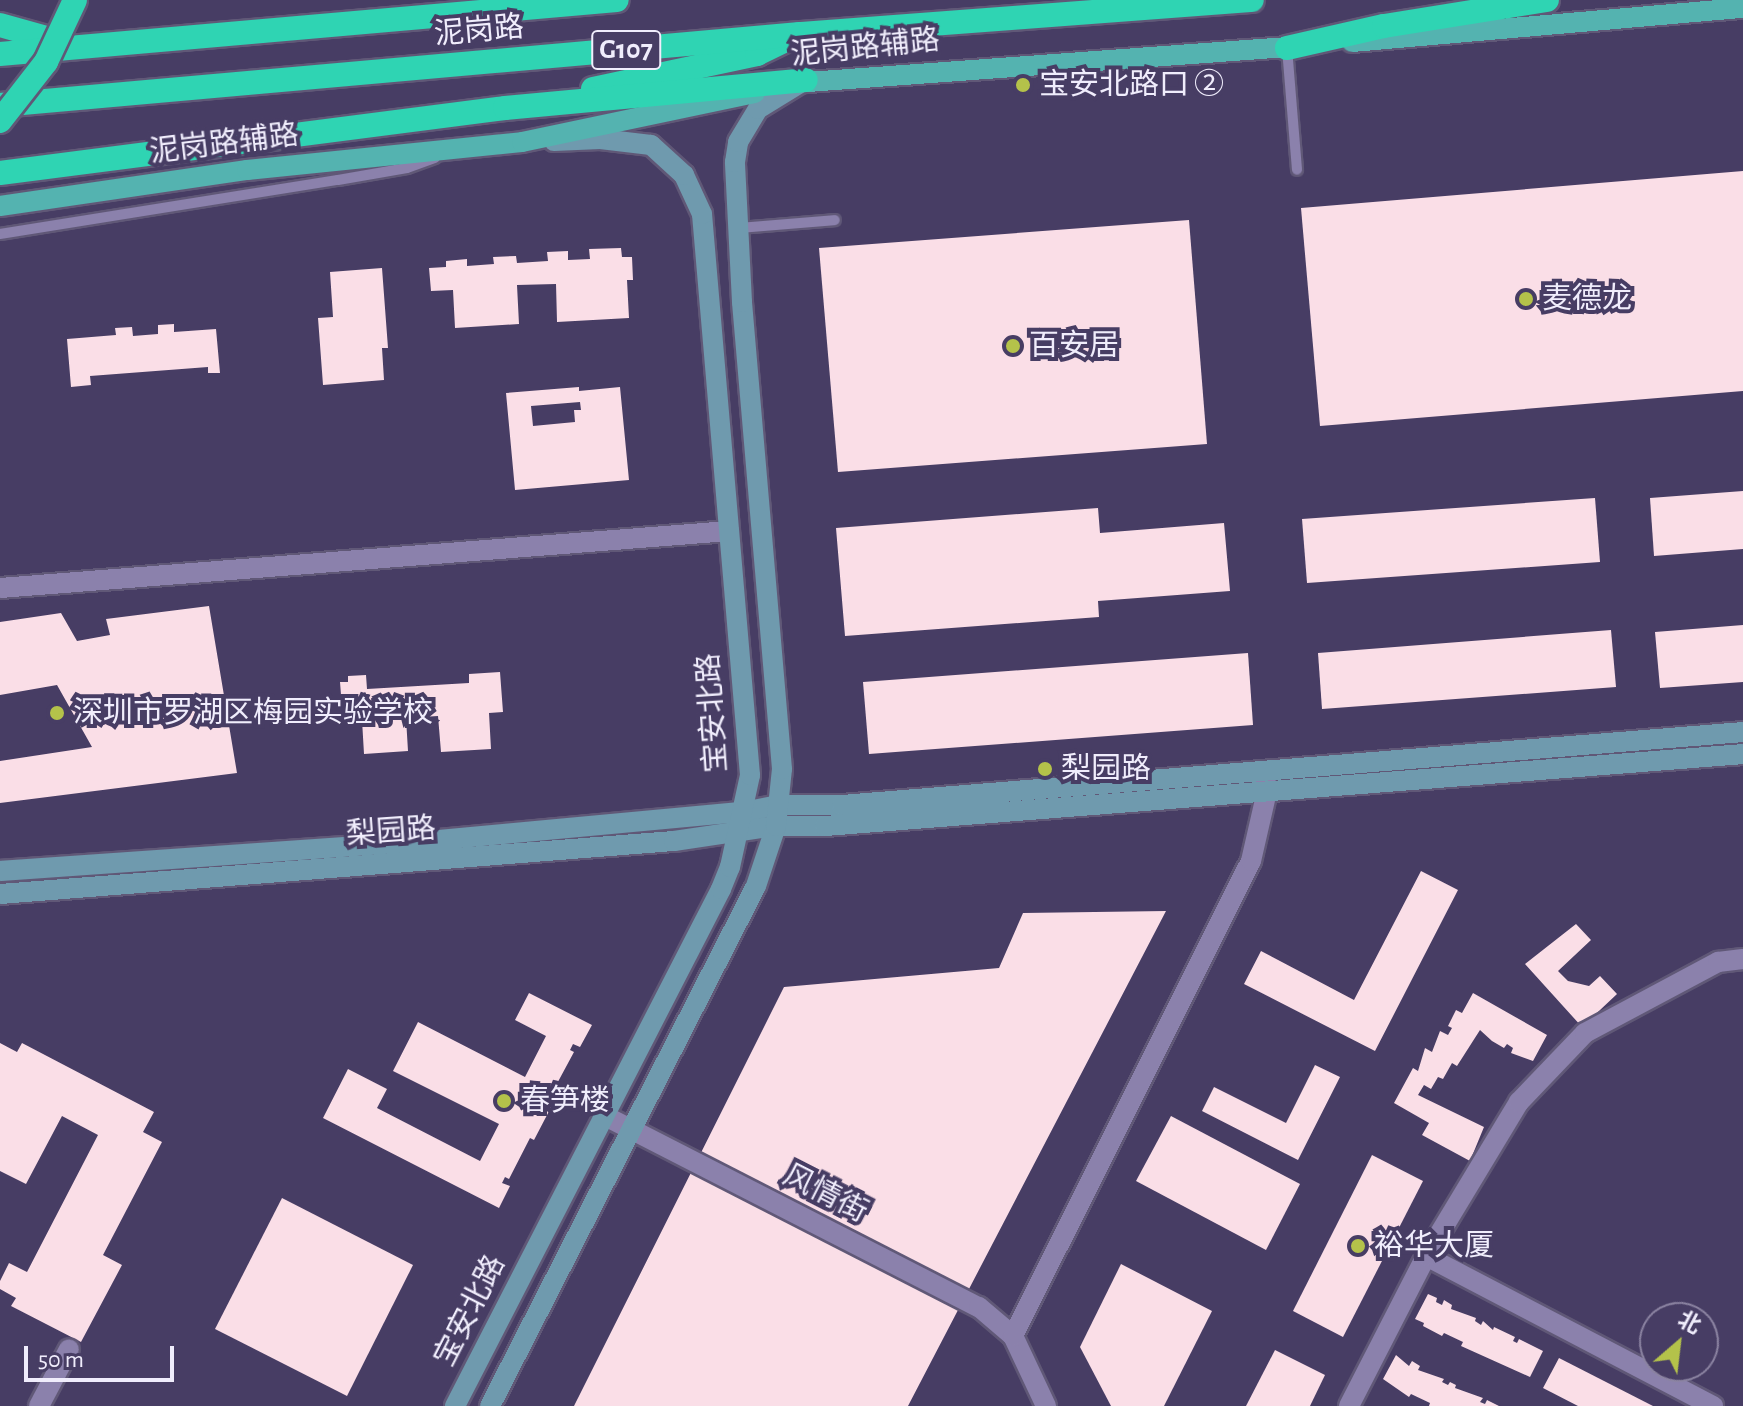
<!DOCTYPE html>
<html>
<head>
<meta charset="utf-8">
<style>
  body { margin:0 }
  #map { position:relative; width:1743px; height:1406px; overflow:hidden; background:#473d64; font-family:"Alegreya Sans","Noto Sans SC",sans-serif }
  div>[style] { position:absolute }
  .building>* { inset:0; background:#fadee7 }
  .roads { filter:drop-shadow(2px 0 #605877) drop-shadow(-2px 0 #605877) drop-shadow(0 2px #605877) drop-shadow(0 -2px #605877) }
  .lane>* { height:10px; margin:-5px; padding:0 5px; transform-origin:5px; border-radius:5px; background:#8b81ac }
  .street>* { height:20px; margin:-10px; padding:0 10px; transform-origin:10px; border-radius:10px; background:#8b81ac }
  .secondary>* { height:20px; margin:-10px; padding:0 10px; transform-origin:10px; border-radius:10px; background:#6f9aae }
  .primary>* { height:20px; margin:-10px; padding:0 10px; transform-origin:10px; border-radius:10px; background:#54b3b0 }
  .highway>* { height:24px; margin:-12px; padding:0 12px; transform-origin:12px; border-radius:12px; background:#2fd4b3 }
  .bridges { filter:drop-shadow(2px 0 #605877) drop-shadow(-2px 0 #605877) drop-shadow(0 2px #605877) drop-shadow(0 -2px #605877) }
  .highway-bridge>* { height:24px; margin:-12px; padding:0 12px; transform-origin:12px; border-radius:12px; background:#2fd4b3 }
  .dots>* { width:22px; height:22px; translate:-50% -50%; box-sizing:border-box; border:4px solid #473d64; border-radius:50% }
  span { translate:-50% -50%; white-space:nowrap; text-align:center; line-height:1.15; -webkit-text-stroke:8px #473d64; paint-order:stroke }
  .shield-label span { padding:2px 6px; background:#473d64; border:2px solid; border-radius:6px; -webkit-text-stroke-width:0 }
  .shield-label { font-size:28px; color:#f0edfc; font-weight:700 }
  .street-label { font-size:30px; color:#f0edfc }
  .poi-label { font-size:30px; color:#f0edfc }
  .left { translate:0 -50%; text-align:left }
  .north { position:absolute; left:1639px; top:1302px; width:80px; height:80px; box-sizing:border-box; background:#473d64; border:2px solid #8b83a1; border-radius:50%; rotate:28deg; font-size:22px; font-weight:700; line-height:32px; text-align:center; color:#f0edfc }
  .north::after { content:''; display:block; margin:auto; width:28px; height:36px; background:#b4c24a; clip-path:polygon(50% 0,100% 100%,50% 72%,0 100%) }
  .scale { position:absolute; left:24px; top:1346px; width:150px; height:36px; box-sizing:border-box; border:4px solid #f0edfc; border-top:0; padding-left:10px; font-size:24px; line-height:28px; white-space:nowrap; color:#f0edfc; -webkit-text-stroke:6px #473d64; paint-order:stroke }
</style>
</head>
<body>
<div id="map">
  <div class="building">
    <i style="clip-path:polygon(1743px 171px,1743px 391px,1320px 426px,1301px 208px)"></i>
    <i style="clip-path:polygon(1189px 220px,1207px 444px,838px 472px,819px 248px)"></i>
    <i style="clip-path:polygon(621px 248px,622px 257px,632px 257px,633px 280px,627px 280px,629px 318px,557px 322px,556px 284px,517px 285px,519px 324px,455px 328px,453px 290px,431px 291px,429px 268px,446px 267px,446px 261px,467px 259px,467px 266px,494px 264px,493px 257px,516px 256px,517px 263px,548px 261px,547px 252px,568px 251px,568px 260px,590px 259px,589px 249px)"></i>
    <i style="clip-path:polygon(382px 268px,388px 348px,382px 348px,384px 380px,323px 385px,318px 318px,333px 317px,330px 272px)"></i>
    <i style="clip-path:polygon(174px 324px,174px 332px,216px 329px,220px 373px,208px 373px,208px 367px,90px 376px,91px 385px,71px 387px,67px 339px,116px 335px,115px 328px,132px 327px,133px 336px,158px 334px,158px 325px)"></i>
    <i style="clip-path:polygon(evenodd,579px 387px,579px 391px,620px 387px,629px 480px,515px 490px,506px 393px,579px 387px,580px 402px,581px 410px,574px 410px,575px 422px,533px 426px,531px 406px,580px 402px)"></i>
    <i style="clip-path:polygon(1743px 491px,1743px 549px,1654px 556px,1650px 498px)"></i>
    <i style="clip-path:polygon(1595px 498px,1600px 562px,1307px 583px,1302px 519px)"></i>
    <i style="clip-path:polygon(1098px 508px,1100px 533px,1224px 523px,1230px 591px,1098px 601px,1099px 617px,845px 636px,836px 528px)"></i>
    <i style="clip-path:polygon(209px 606px,237px 773px,0 803px,0 761px,92px 747px,57px 685px,0 695px,0 622px,61px 613px,77px 641px,110px 635px,106px 619px)"></i>
    <i style="clip-path:polygon(1743px 625px,1743px 682px,1660px 688px,1655px 632px)"></i>
    <i style="clip-path:polygon(1611px 630px,1616px 687px,1322px 709px,1318px 653px)"></i>
    <i style="clip-path:polygon(1248px 653px,1253px 725px,869px 754px,863px 682px)"></i>
    <i style="clip-path:polygon(500px 672px,503px 712px,489px 713px,491px 749px,441px 752px,438px 716px,406px 718px,408px 751px,364px 754px,362px 720px,343px 721px,340px 682px,348px 682px,348px 676px,366px 675px,367px 689px,469px 683px,469px 674px)"></i>
    <i style="clip-path:polygon(1421px 871px,1458px 890px,1375px 1051px,1244px 984px,1261px 951px,1354px 1000px)"></i>
    <i style="clip-path:polygon(1166px 911px,908px 1406px,574px 1406px,784px 987px,999px 968px,1023px 913px)"></i>
    <i style="clip-path:polygon(1576px 924px,1591px 940px,1558px 971px,1568px 981px,1589px 986px,1600px 976px,1617px 994px,1582px 1027px,1525px 964px)"></i>
    <i style="clip-path:polygon(529px 993px,592px 1025px,580px 1047px,573px 1044px,570px 1050px,574px 1052px,553px 1091px,558px 1094px,534px 1140px,530px 1138px,509px 1179px,505px 1177px,502px 1183px,510px 1186px,499px 1208px,323px 1118px,348px 1069px,387px 1089px,377px 1108px,480px 1161px,499px 1124px,393px 1071px,418px 1022px,525px 1077px,546px 1036px,515px 1020px)"></i>
    <i style="clip-path:polygon(1473px 993px,1547px 1035px,1533px 1061px,1511px 1053px,1513px 1048px,1507px 1044px,1504px 1048px,1492px 1041px,1480px 1030px,1457px 1066px,1452px 1063px,1443px 1079px,1438px 1077px,1431px 1089px,1424px 1085px,1418px 1095px,1484px 1127px,1470px 1161px,1422px 1135px,1429px 1123px,1394px 1103px,1413px 1068px,1418px 1071px,1425px 1048px,1432px 1052px,1440px 1031px,1448px 1035px,1452px 1028px,1448px 1026px,1456px 1010px,1462px 1013px)"></i>
    <i style="clip-path:polygon(0 1043px,17px 1052px,22px 1043px,154px 1112px,143px 1132px,162px 1142px,103px 1255px,122px 1265px,81px 1342px,11px 1306px,16px 1298px,0 1289px,0 1281px,9px 1263px,27px 1272px,98px 1135px,62px 1116px,26px 1184px,0 1171px)"></i>
    <i style="clip-path:polygon(1315px 1065px,1340px 1077px,1298px 1160px,1202px 1111px,1214px 1087px,1286px 1123px)"></i>
    <i style="clip-path:polygon(1171px 1116px,1300px 1184px,1266px 1250px,1136px 1181px)"></i>
    <i style="clip-path:polygon(1372px 1155px,1423px 1181px,1343px 1337px,1293px 1311px)"></i>
    <i style="clip-path:polygon(282px 1198px,413px 1265px,347px 1396px,215px 1329px)"></i>
    <i style="clip-path:polygon(1121px 1264px,1212px 1311px,1164px 1406px,1111px 1406px,1080px 1347px)"></i>
    <i style="clip-path:polygon(1428px 1294px,1437px 1298px,1436px 1302px,1442px 1305px,1444px 1300px,1452px 1305px,1451px 1309px,1476px 1318px,1475px 1321px,1481px 1325px,1483px 1321px,1493px 1330px,1494px 1327px,1515px 1337px,1513px 1341px,1517px 1343px,1519px 1339px,1543px 1351px,1530px 1377px,1461px 1346px,1463px 1342px,1444px 1333px,1442px 1336px,1423px 1326px,1424px 1323px,1415px 1319px)"></i>
    <i style="clip-path:polygon(1275px 1350px,1325px 1375px,1310px 1406px,1246px 1406px)"></i>
    <i style="clip-path:polygon(1396px 1355px,1409px 1366px,1412px 1361px,1420px 1366px,1418px 1370px,1444px 1379px,1442px 1382px,1448px 1385px,1450px 1382px,1456px 1385px,1455px 1388px,1483px 1398px,1480px 1402px,1485px 1404px,1487px 1400px,1499px 1406px,1429px 1406px,1430px 1403px,1411px 1394px,1409px 1397px,1383px 1379px)"></i>
    <i style="clip-path:polygon(1559px 1358px,1653px 1406px,1578px 1406px,1543px 1388px)"></i>
  </div>
  <div class="roads">
    <div class="lane">
      <i style="left:1287px;top:48px;width:122px;rotate:85.3deg"></i>
      <i style="left:738px;top:228px;width:97px;rotate:-4.7deg"></i>
      <i style="left:0;top:234px;width:342px;rotate:-9.1deg"></i>
      <i style="left:338px;top:180px;width:70px;rotate:-9.9deg"></i>
      <i style="left:407px;top:168px;width:30px;rotate:-20deg"></i>
    </div>
    <div class="street">
      <i style="left:0;top:588px;width:731px;rotate:-4.47deg"></i>
      <i style="left:603px;top:1115px;width:422px;rotate:27.1deg"></i>
      <i style="left:979px;top:1307px;width:45px;rotate:40.5deg"></i>
      <i style="left:1426px;top:1256px;width:324px;rotate:27.6deg"></i>
      <i style="left:39px;top:1406px;width:64px;rotate:-62.2deg"></i>
      <i style="left:1046px;top:1406px;width:77px;rotate:-115.2deg"></i>
      <i style="left:1013px;top:1336px;width:531px;rotate:-63.39deg"></i>
      <i style="left:1251px;top:861px;width:72px;rotate:-77.1deg"></i>
      <i style="left:1267px;top:791px;width:15px;rotate:-98deg"></i>
      <i style="left:1349px;top:1406px;width:169px;rotate:-62.8deg"></i>
      <i style="left:1426px;top:1256px;width:180px;rotate:-58.9deg"></i>
      <i style="left:1519px;top:1102px;width:95px;rotate:-46.3deg"></i>
      <i style="left:1585px;top:1033px;width:151px;rotate:-28.1deg"></i>
      <i style="left:1718px;top:962px;width:25px;rotate:-7deg"></i>
    </div>
    <div class="secondary">
      <i style="left:0;top:871px;width:429px;rotate:-4deg"></i>
      <i style="left:428px;top:841px;width:316px;rotate:-5.3deg"></i>
      <i style="left:743px;top:812px;width:37px;rotate:-11deg"></i>
      <i style="left:779px;top:805px;width:63px"></i>
      <i style="left:842px;top:805px;width:904px;rotate:-4.63deg"></i>
      <i style="left:0;top:894px;width:676px;rotate:-4.5deg"></i>
      <i style="left:674px;top:841px;width:103px;rotate:-8.4deg"></i>
      <i style="left:776px;top:826px;width:49px"></i>
      <i style="left:825px;top:826px;width:921px;rotate:-4.48deg"></i>
      <i style="left:455px;top:1406px;width:581px;rotate:-62.77deg"></i>
      <i style="left:721px;top:889px;width:24px;rotate:-68deg"></i>
      <i style="left:730px;top:867px;width:94px;rotate:-77.7deg"></i>
      <i style="left:750px;top:775px;width:563px;rotate:-94.89deg"></i>
      <i style="left:702px;top:214px;width:43px;rotate:-114.8deg"></i>
      <i style="left:684px;top:175px;width:45px;rotate:-137.7deg"></i>
      <i style="left:651px;top:145px;width:51px;rotate:-173.3deg"></i>
      <i style="left:600px;top:139px;width:46px;rotate:177.5deg"></i>
      <i style="left:490px;top:1406px;width:584px;rotate:-62.91deg"></i>
      <i style="left:756px;top:886px;width:63px;rotate:-71.6deg"></i>
      <i style="left:776px;top:826px;width:57px;rotate:-84deg"></i>
      <i style="left:782px;top:769px;width:469px;rotate:-94.9deg"></i>
      <i style="left:742px;top:302px;width:140px;rotate:-92.9deg"></i>
      <i style="left:735px;top:162px;width:20px;rotate:-81deg"></i>
      <i style="left:738px;top:142px;width:39px;rotate:-59deg"></i>
      <i style="left:758px;top:109px;width:52px;rotate:-31.5deg"></i>
    </div>
    <div class="primary">
      <i style="left:1352px;top:42px;width:392px;rotate:-5deg"></i>
      <i style="left:794px;top:83px;width:508px;rotate:-4.17deg"></i>
      <i style="left:0;top:206px;width:250px;rotate:-8.3deg"></i>
      <i style="left:247px;top:170px;width:276px;rotate:-5.8deg"></i>
      <i style="left:522px;top:142px;width:238px;rotate:-11.9deg"></i>
    </div>
    <div class="highway">
      <i style="left:0;top:25px;width:66px;rotate:15.7deg"></i>
      <i style="left:1287px;top:48px;width:99px;rotate:-12.8deg"></i>
      <i style="left:1384px;top:26px;width:165px;rotate:-9.1deg"></i>
      <i style="left:0;top:54px;width:619px;rotate:-5deg"></i>
      <i style="left:593px;top:89px;width:168px;rotate:-12deg"></i>
      <i style="left:757px;top:54px;width:28px;rotate:-26deg"></i>
      <i style="left:0;top:105px;width:803px;rotate:-5.07deg"></i>
      <i style="left:800px;top:34px;width:453px;rotate:-4.3deg"></i>
      <i style="left:0;top:173px;width:509px;rotate:-7.33deg"></i>
      <i style="left:505px;top:108px;width:302px;rotate:-5.3deg"></i>
    </div>
  </div>
  <div class="bridges">
    <div class="highway-bridge">
      <i style="left:0;top:121px;width:75px;rotate:-52.1deg"></i>
      <i style="left:46px;top:62px;width:68px;rotate:-64.9deg"></i>
    </div>
  </div>
  <div class="dots">
    <i style="left:1023px;top:85px;background:#b4c24a"></i>
    <i style="left:1526px;top:299px;background:#b4c24a"></i>
    <i style="left:1013px;top:346px;background:#b4c24a"></i>
    <i style="left:57px;top:713px;background:#b4c24a"></i>
    <i style="left:1045px;top:769px;background:#b4c24a"></i>
    <i style="left:504px;top:1101px;background:#b4c24a"></i>
    <i style="left:1358px;top:1246px;background:#b4c24a"></i>
  </div>
  <div class="shield-label">
    <span style="left:626px;top:50px">G107</span>
  </div>
  <div class="street-label">
    <span style="left:479px;top:31px;rotate:-5deg">泥岗路</span>
    <span style="left:865px;top:48px;rotate:-6deg">泥岗路辅路</span>
    <span style="left:224px;top:144px;rotate:-7deg">泥岗路辅路</span>
    <span style="left:713px;top:713px;rotate:-94deg">宝安北路</span>
    <span style="left:391px;top:832px;rotate:-4deg">梨园路</span>
    <span style="left:825px;top:1194px;rotate:27deg">风情街</span>
    <span style="left:470px;top:1311px;rotate:-63deg">宝安北路</span>
  </div>
  <div class="poi-label">
    <span class="left" style="left:1039px;top:85px">宝安北路口 ②</span>
    <span class="left" style="left:1542px;top:299px">麦德龙</span>
    <span class="left" style="left:1029px;top:346px">百安居</span>
    <span class="left" style="left:73px;top:713px">深圳市罗湖区梅园实验学校</span>
    <span class="left" style="left:1061px;top:769px">梨园路</span>
    <span class="left" style="left:520px;top:1101px">春笋楼</span>
    <span class="left" style="left:1374px;top:1246px">裕华大厦</span>
  </div>
  <div class="north">北</div>
  <div class="scale">50 m</div>
</div>
</body>
</html>
